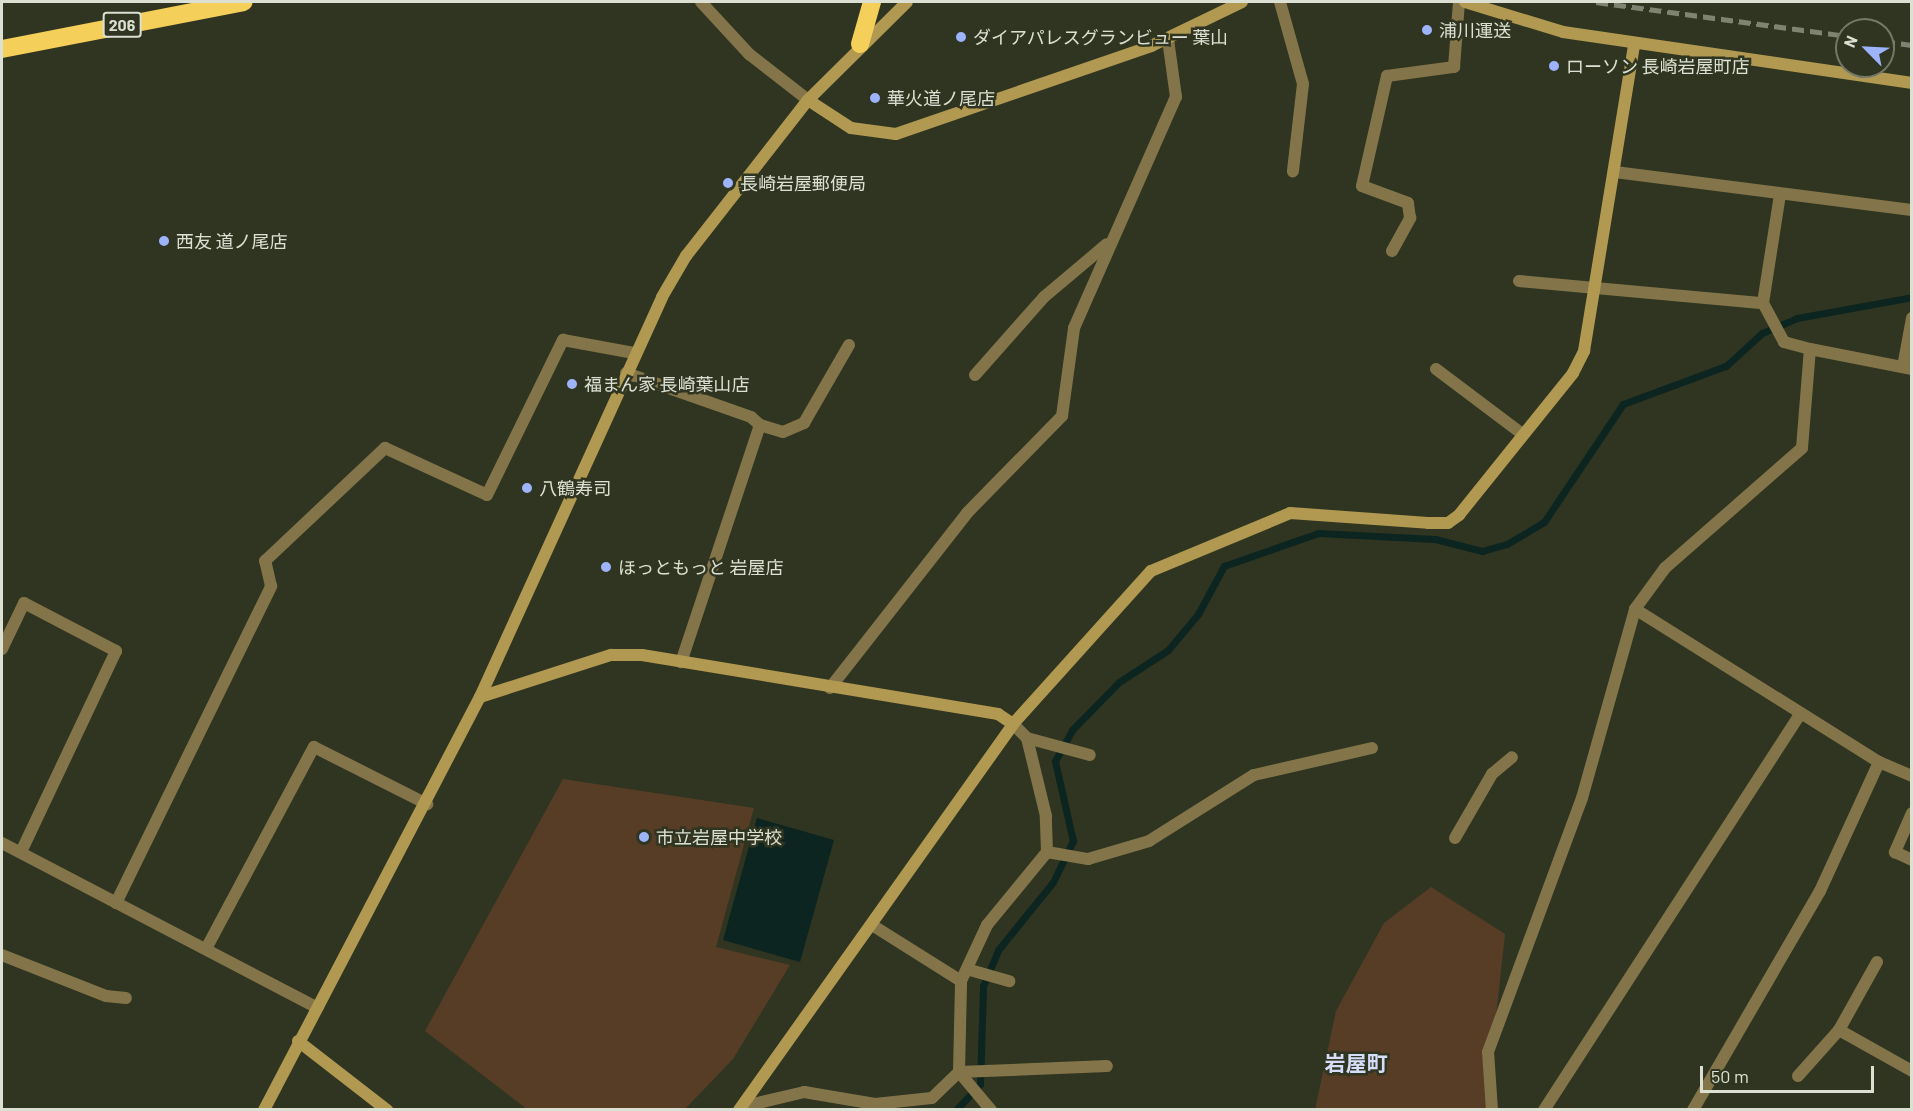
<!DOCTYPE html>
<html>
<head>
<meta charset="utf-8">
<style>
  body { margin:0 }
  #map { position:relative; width:1913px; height:1111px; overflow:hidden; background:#2f3520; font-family:Barlow,"Noto Sans JP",sans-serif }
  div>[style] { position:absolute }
  .green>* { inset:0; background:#583d26 }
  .water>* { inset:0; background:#0c2521 }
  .stream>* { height:7px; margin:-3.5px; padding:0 3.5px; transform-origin:3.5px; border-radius:3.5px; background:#0c2521 }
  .street>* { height:12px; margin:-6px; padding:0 6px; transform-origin:6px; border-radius:6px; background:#837549 }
  .secondary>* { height:12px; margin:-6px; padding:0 6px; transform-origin:6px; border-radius:6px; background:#b19951 }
  .highway>* { height:18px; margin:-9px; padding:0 9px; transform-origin:9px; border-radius:9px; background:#f4cf59 }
  .rail>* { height:4.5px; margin-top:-2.25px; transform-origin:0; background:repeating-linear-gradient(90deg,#7e8372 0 12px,transparent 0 18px) }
  .dots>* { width:16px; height:16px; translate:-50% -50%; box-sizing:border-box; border:3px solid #2f3520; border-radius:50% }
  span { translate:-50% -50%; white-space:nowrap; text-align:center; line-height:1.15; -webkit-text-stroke:5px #2f3520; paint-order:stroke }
  .shield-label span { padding:2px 4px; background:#2f3520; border:2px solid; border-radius:4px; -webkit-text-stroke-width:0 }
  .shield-label { font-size:16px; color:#dce0d2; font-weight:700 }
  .poi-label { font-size:18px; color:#dce0d2 }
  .left { translate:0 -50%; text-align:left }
  .quarter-label { font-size:21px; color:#d4ddfa; font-weight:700 }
  .frame { position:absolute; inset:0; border:3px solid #dce0d2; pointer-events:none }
  .north { position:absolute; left:1835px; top:18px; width:60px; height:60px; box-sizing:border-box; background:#2f3520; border:2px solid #747967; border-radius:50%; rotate:294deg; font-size:16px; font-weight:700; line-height:24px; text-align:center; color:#dce0d2 }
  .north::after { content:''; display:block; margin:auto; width:21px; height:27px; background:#9db4fd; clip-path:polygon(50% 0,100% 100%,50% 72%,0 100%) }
  .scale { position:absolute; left:1700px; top:1066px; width:174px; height:27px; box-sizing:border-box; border:3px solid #dce0d2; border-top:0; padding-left:8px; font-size:18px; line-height:21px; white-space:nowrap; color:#dce0d2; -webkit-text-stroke:4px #2f3520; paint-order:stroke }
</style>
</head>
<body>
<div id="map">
  <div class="green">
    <i style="clip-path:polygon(563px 779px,754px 808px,716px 947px,790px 965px,733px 1059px,685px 1109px,527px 1109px,425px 1031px)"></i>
    <i style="clip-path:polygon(1431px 887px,1505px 934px,1486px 1109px,1315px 1110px,1336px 1011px,1384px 923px)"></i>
  </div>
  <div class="water">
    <i style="clip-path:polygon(757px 818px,834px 840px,800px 962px,723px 940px)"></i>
  </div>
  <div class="stream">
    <i style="left:956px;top:1110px;width:35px;rotate:-47deg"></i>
    <i style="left:980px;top:1084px;width:98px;rotate:-88.2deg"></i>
    <i style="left:983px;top:986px;width:39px;rotate:-67deg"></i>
    <i style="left:998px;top:950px;width:87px;rotate:-51deg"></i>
    <i style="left:1053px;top:882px;width:46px;rotate:-64deg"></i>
    <i style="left:1073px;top:841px;width:82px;rotate:-102.7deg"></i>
    <i style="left:1055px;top:761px;width:35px;rotate:-61deg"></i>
    <i style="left:1072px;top:730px;width:67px;rotate:-45.6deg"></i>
    <i style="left:1119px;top:682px;width:59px;rotate:-33.1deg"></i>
    <i style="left:1168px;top:650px;width:47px;rotate:-50.2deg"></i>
    <i style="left:1198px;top:614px;width:55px;rotate:-61.6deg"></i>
    <i style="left:1224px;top:566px;width:100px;rotate:-19.3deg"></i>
    <i style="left:1318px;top:533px;width:117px;rotate:2.9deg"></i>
    <i style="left:1435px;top:539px;width:49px;rotate:14.3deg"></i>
    <i style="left:1482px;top:551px;width:26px;rotate:-16deg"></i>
    <i style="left:1507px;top:544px;width:43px;rotate:-30.7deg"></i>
    <i style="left:1544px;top:522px;width:142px;rotate:-56.2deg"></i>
    <i style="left:1623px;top:404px;width:110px;rotate:-20.3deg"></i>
    <i style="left:1726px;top:366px;width:49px;rotate:-42.5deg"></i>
    <i style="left:1762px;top:333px;width:38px;rotate:-23deg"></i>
    <i style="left:1797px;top:318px;width:117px;rotate:-10.3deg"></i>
  </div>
  <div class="street">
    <i style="left:701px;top:2px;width:71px;rotate:47.3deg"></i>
    <i style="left:749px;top:54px;width:75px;rotate:37.9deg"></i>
    <i style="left:1280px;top:2px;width:85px;rotate:74.3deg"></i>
    <i style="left:1303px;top:84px;width:88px;rotate:96.6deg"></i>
    <i style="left:1615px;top:172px;width:299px;rotate:7.3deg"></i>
    <i style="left:1392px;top:251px;width:38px;rotate:-61deg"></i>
    <i style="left:1410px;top:218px;width:15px;rotate:-98deg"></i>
    <i style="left:1408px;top:203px;width:49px;rotate:-159.7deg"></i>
    <i style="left:1362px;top:186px;width:113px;rotate:-77.2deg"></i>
    <i style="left:1387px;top:76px;width:68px;rotate:-7.7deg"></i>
    <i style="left:1454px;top:67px;width:65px;rotate:-85.6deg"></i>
    <i style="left:1519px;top:281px;width:245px;rotate:5.2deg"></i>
    <i style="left:1763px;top:303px;width:110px;rotate:-81.1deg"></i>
    <i style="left:1810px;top:349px;width:104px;rotate:11.1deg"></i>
    <i style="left:1903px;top:367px;width:50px;rotate:-79.6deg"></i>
    <i style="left:1436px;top:369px;width:106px;rotate:37deg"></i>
    <i style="left:626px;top:373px;width:133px;rotate:19.4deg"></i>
    <i style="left:751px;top:417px;width:12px;rotate:42deg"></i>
    <i style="left:760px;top:425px;width:250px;rotate:108.4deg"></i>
    <i style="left:975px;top:375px;width:104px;rotate:-48.5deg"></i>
    <i style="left:1044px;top:297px;width:82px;rotate:-40.1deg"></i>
    <i style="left:760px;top:425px;width:24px;rotate:17deg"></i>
    <i style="left:783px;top:432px;width:23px;rotate:-23deg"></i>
    <i style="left:804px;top:423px;width:90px;rotate:-60deg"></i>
    <i style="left:1635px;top:609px;width:288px;rotate:32.1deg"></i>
    <i style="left:1879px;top:762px;width:36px;rotate:23deg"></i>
    <i style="left:2px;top:649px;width:51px;rotate:-64.4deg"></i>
    <i style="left:24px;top:603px;width:104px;rotate:27.6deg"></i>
    <i style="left:116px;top:651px;width:222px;rotate:115.3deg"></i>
    <i style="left:830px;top:688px;width:222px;rotate:-51.9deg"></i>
    <i style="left:967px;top:513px;width:136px;rotate:-45.6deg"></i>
    <i style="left:1062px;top:416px;width:89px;rotate:-82.2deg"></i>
    <i style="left:1074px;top:328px;width:253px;rotate:-66.2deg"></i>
    <i style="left:1176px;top:97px;width:59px;rotate:-97.9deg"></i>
    <i style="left:1027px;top:738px;width:65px;rotate:15.1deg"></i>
    <i style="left:1912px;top:813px;width:43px;rotate:113.6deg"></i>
    <i style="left:1895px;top:852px;width:19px;rotate:25deg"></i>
    <i style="left:1455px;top:838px;width:74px;rotate:-60deg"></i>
    <i style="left:1492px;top:774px;width:26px;rotate:-40deg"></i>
    <i style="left:2px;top:843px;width:356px;rotate:27.6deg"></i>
    <i style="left:1047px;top:852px;width:42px;rotate:9.7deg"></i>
    <i style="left:1088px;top:859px;width:64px;rotate:-16.4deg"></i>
    <i style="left:1149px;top:841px;width:124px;rotate:-32.2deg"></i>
    <i style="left:1254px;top:775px;width:121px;rotate:-12.9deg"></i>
    <i style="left:116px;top:903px;width:353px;rotate:-63.9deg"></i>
    <i style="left:271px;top:586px;width:26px;rotate:-103deg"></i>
    <i style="left:265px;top:561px;width:165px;rotate:-43.3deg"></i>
    <i style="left:385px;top:448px;width:112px;rotate:24.7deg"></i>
    <i style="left:487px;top:495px;width:173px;rotate:-63.9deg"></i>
    <i style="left:563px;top:340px;width:72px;rotate:10.4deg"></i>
    <i style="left:872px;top:925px;width:105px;rotate:32.2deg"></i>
    <i style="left:207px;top:947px;width:227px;rotate:-61.9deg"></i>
    <i style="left:314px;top:747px;width:127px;rotate:26.8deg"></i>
    <i style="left:2px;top:955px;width:112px;rotate:21.5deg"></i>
    <i style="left:106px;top:996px;width:20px;rotate:6deg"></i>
    <i style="left:970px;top:970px;width:41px;rotate:15.8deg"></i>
    <i style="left:1839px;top:1030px;width:84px;rotate:29.3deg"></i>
    <i style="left:959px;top:1072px;width:148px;rotate:-2.3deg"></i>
    <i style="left:959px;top:1072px;width:50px;rotate:49.9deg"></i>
    <i style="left:1798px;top:1076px;width:62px;rotate:-48.3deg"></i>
    <i style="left:1839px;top:1030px;width:78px;rotate:-60.8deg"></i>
    <i style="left:745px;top:1106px;width:61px;rotate:-13.3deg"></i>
    <i style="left:804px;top:1092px;width:72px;rotate:9.6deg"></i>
    <i style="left:875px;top:1104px;width:57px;rotate:-6deg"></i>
    <i style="left:932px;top:1098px;width:37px;rotate:-44deg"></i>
    <i style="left:959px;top:1072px;width:91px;rotate:-88.7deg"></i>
    <i style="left:961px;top:981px;width:62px;rotate:-65.1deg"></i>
    <i style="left:987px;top:925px;width:94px;rotate:-50.6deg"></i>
    <i style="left:1047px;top:852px;width:36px;rotate:-92deg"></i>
    <i style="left:1046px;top:816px;width:80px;rotate:-103.7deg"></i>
    <i style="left:1027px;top:738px;width:20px;rotate:-135deg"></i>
    <i style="left:1492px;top:1110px;width:58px;rotate:-93.9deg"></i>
    <i style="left:1488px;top:1052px;width:271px;rotate:-69.7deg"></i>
    <i style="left:1582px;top:798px;width:196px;rotate:-74.3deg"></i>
    <i style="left:1635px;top:609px;width:51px;rotate:-53.8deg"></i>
    <i style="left:1665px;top:568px;width:182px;rotate:-41.2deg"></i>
    <i style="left:1802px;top:448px;width:99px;rotate:-85.4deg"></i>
    <i style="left:1810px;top:349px;width:27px;rotate:-165deg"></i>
    <i style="left:1784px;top:342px;width:44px;rotate:-118.3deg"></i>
    <i style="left:1544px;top:1110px;width:472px;rotate:-57.1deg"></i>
    <i style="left:1693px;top:1110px;width:253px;rotate:-59.9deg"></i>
    <i style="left:1820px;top:891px;width:142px;rotate:-65.4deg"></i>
  </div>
  <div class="secondary">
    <i style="left:1465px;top:2px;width:102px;rotate:17deg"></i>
    <i style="left:1563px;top:32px;width:353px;rotate:8.3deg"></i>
    <i style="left:808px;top:100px;width:51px;rotate:33.1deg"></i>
    <i style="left:851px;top:128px;width:45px;rotate:7.6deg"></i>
    <i style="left:896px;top:134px;width:270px;rotate:-19deg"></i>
    <i style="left:1151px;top:46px;width:101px;rotate:-25.8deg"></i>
    <i style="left:480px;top:697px;width:138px;rotate:-17.8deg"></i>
    <i style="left:611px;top:655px;width:31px"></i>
    <i style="left:642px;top:655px;width:361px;rotate:9.4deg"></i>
    <i style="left:998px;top:714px;width:18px;rotate:34deg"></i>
    <i style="left:298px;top:1041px;width:113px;rotate:37.8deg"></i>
    <i style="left:264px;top:1110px;width:466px;rotate:-62.4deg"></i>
    <i style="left:480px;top:697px;width:439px;rotate:-65.5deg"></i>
    <i style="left:662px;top:297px;width:48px;rotate:-59.7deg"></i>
    <i style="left:686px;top:256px;width:198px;rotate:-52deg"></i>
    <i style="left:808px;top:100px;width:139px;rotate:-44.7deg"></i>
    <i style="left:739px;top:1110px;width:473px;rotate:-54.6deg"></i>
    <i style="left:1013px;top:724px;width:206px;rotate:-48deg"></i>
    <i style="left:1151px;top:571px;width:151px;rotate:-22.6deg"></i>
    <i style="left:1290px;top:513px;width:138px;rotate:4.1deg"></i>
    <i style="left:1428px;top:523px;width:20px"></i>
    <i style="left:1448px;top:523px;width:14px;rotate:-36deg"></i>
    <i style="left:1459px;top:515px;width:182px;rotate:-51.2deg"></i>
    <i style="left:1573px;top:373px;width:25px;rotate:-63deg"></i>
    <i style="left:1584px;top:351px;width:311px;rotate:-80.7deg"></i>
  </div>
  <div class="highway">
    <i style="left:860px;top:44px;width:44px;rotate:-74.1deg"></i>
    <i style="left:2px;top:49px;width:246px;rotate:-11deg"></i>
  </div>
  <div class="rail">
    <i style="left:1596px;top:2px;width:253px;rotate:7.7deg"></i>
    <i style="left:1883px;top:41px;width:29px;rotate:8deg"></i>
  </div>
  <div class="dots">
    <i style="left:1427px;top:30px;background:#9db4fd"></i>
    <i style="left:961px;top:37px;background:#9db4fd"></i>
    <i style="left:1554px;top:66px;background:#9db4fd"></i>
    <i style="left:875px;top:98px;background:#9db4fd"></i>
    <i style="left:728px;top:183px;background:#9db4fd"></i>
    <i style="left:164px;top:241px;background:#9db4fd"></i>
    <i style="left:572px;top:384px;background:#9db4fd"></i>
    <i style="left:527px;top:488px;background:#9db4fd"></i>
    <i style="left:606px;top:567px;background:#9db4fd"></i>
    <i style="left:644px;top:837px;background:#9db4fd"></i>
  </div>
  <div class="shield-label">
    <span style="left:122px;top:25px">206</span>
  </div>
  <div class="poi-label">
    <span class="left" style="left:1439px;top:30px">浦川運送</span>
    <span class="left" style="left:973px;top:37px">ダイアパレスグランビュー 葉山</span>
    <span class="left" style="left:1566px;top:66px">ローソン 長崎岩屋町店</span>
    <span class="left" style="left:887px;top:98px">華火道ノ尾店</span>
    <span class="left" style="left:740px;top:183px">長崎岩屋郵便局</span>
    <span class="left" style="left:176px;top:241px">西友 道ノ尾店</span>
    <span class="left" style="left:584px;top:384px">福まん家 長崎葉山店</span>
    <span class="left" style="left:539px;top:488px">八鶴寿司</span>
    <span class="left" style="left:618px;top:567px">ほっともっと 岩屋店</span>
    <span class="left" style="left:656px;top:837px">市立岩屋中学校</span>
  </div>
  <div class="quarter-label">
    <span style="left:1356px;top:1063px">岩屋町</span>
  </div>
  <div class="frame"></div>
  <div class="north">N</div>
  <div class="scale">50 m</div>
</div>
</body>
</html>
